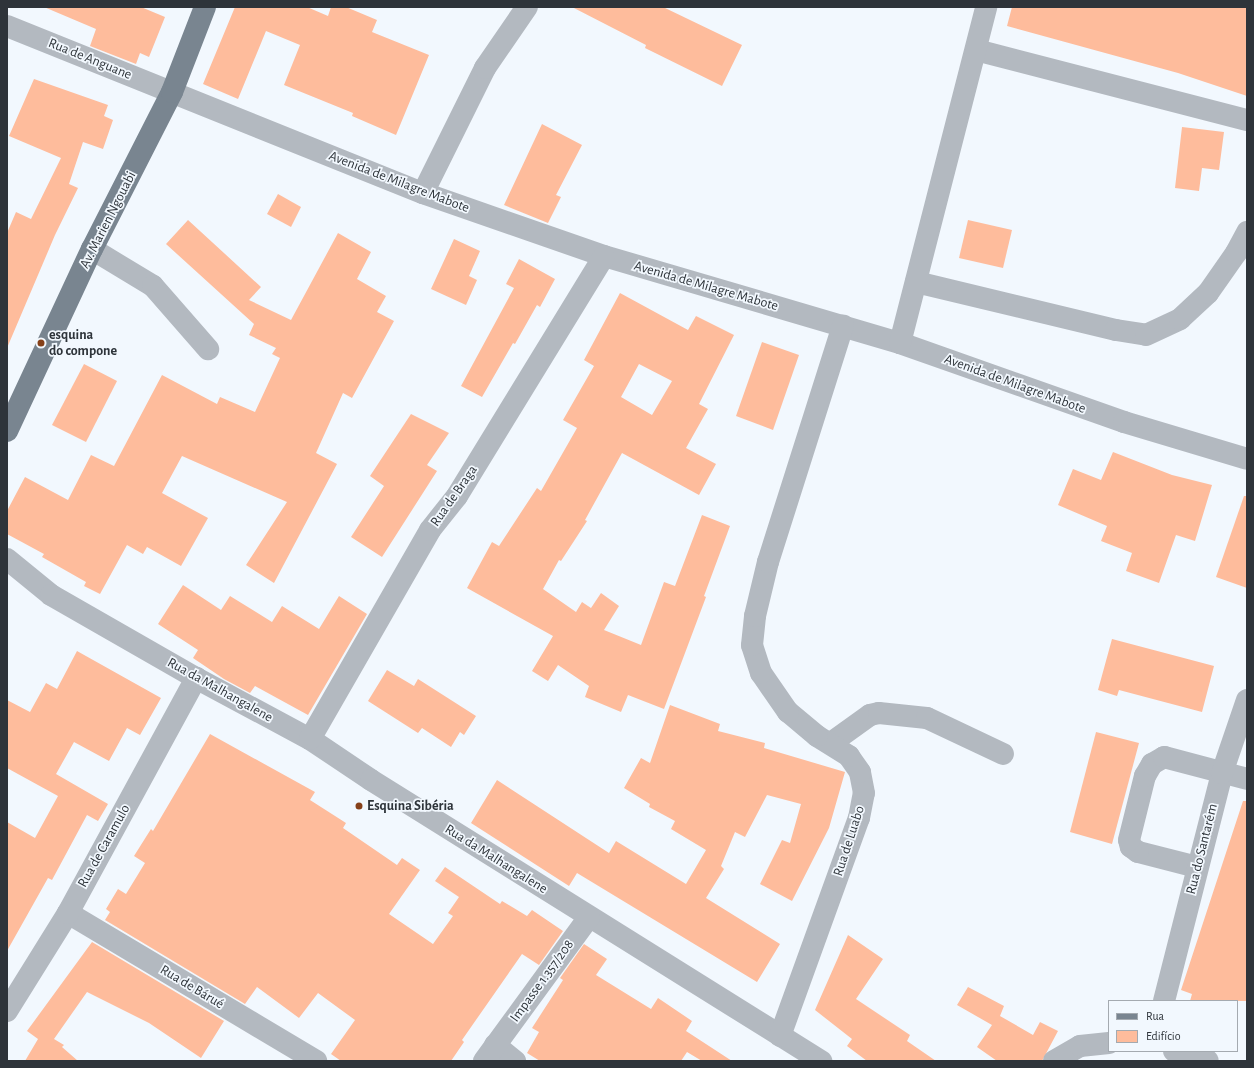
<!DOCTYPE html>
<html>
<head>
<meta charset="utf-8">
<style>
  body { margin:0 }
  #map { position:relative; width:1254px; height:1068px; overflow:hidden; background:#f2f8fe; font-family:"Alegreya Sans",sans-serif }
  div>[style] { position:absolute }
  .building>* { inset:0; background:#febc9c }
  .minor>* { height:22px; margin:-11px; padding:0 11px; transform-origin:11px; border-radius:11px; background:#b3b9c0 }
  .major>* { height:22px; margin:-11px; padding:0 11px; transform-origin:11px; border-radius:11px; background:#798590 }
  .dots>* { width:11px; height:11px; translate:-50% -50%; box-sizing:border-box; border:2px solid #f2f8fe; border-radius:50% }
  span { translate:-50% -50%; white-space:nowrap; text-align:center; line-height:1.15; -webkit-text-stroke:3.5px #f2f8fe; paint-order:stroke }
  .street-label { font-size:14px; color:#2e343a }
  .poi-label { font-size:14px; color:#2e343a; font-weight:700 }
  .left { translate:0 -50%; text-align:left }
  .frame { position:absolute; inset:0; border:8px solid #2e343a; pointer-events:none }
  .legend { position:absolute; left:1108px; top:1000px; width:130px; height:52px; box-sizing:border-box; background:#f2f8fe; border:1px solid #a4aab0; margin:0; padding:5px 7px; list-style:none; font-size:12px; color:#2e343a }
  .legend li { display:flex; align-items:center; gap:8px; height:20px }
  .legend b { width:20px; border:1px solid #a4aab0 }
</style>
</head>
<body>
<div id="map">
  <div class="building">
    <i style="clip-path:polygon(44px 7px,141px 7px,165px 17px,149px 57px,140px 53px,136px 64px,90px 46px,96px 29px)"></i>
    <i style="clip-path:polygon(235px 7px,307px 7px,328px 16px,331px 7px,346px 7px,377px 20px,372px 32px,429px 55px,396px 135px,352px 116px,353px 113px,284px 85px,300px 45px,266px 31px,238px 99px,203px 84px)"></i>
    <i style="clip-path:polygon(572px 7px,663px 7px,742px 45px,722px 86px,645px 48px,646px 45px)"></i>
    <i style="clip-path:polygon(1012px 7px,1247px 7px,1247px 96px,1178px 73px,1007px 26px)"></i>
    <i style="clip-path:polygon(34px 79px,108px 105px,104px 116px,113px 120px,103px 149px,83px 142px,69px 184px,78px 188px,55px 235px,7px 348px,7px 233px,16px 212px,31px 219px,61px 158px,9px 136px)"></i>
    <i style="clip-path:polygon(542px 124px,582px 145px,556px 195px,561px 197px,548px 223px,504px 205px)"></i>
    <i style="clip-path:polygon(1182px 127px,1224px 132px,1219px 170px,1202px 168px,1199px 191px,1175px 188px)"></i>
    <i style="clip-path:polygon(278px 194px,301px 207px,291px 227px,267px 214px)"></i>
    <i style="clip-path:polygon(188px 220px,261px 287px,249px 300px,291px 320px,338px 233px,371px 252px,357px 279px,386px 296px,377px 312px,394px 321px,352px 398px,343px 393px,316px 453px,337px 464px,274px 583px,246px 565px,287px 502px,182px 456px,162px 493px,208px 518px,181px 566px,147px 547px,143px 554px,127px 545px,100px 594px,84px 586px,86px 582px,42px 557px,44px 554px,7px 534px,7px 511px,25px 477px,68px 500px,91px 455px,114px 466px,162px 375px,217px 404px,220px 397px,255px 412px,280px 358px,272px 354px,276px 348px,249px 335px,254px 324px,166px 244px)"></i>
    <i style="clip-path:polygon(968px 220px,1012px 230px,1003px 268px,959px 258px)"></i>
    <i style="clip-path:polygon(454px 239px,480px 251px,469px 276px,477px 280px,466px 305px,431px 289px)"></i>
    <i style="clip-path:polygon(519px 259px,555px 279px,540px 307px,537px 305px,515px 344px,513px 343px,482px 397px,461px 386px,514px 288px,506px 284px)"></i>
    <i style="clip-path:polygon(evenodd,620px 293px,688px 330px,696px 316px,734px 335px,699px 404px,708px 409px,686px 448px,716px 464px,699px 495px,622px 453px,585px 520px,587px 521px,561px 561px,559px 560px,543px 589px,576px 612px,582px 602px,591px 608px,601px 593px,619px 606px,604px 630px,641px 645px,664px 582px,675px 586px,702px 515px,730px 526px,704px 596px,706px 597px,664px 709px,628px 695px,621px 712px,585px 697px,589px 686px,558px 665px,548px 681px,532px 671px,553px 636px,467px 588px,492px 542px,499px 546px,537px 488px,541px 491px,577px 428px,563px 420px,594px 366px,584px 360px,620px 293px,639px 364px,672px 381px,652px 415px,621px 397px,639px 364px)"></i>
    <i style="clip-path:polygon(762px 342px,799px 355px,773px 430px,736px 416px)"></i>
    <i style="clip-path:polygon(84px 364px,117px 381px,86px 442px,52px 425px)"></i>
    <i style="clip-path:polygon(411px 414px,449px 433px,427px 465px,437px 471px,382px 557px,351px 537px,384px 486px,370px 476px)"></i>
    <i style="clip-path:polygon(1113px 452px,1172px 475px,1212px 485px,1195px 541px,1176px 535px,1159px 583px,1126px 571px,1132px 553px,1101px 541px,1107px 526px,1058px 505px,1073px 469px,1101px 480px)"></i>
    <i style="clip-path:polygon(1244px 496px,1247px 496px,1247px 588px,1216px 577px)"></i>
    <i style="clip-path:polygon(183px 585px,221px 610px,230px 596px,272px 622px,282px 606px,319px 629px,339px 596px,367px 614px,308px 715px,255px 686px,250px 693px,224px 679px,193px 658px,198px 650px,158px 624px)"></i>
    <i style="clip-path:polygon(1112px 639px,1214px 666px,1202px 712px,1119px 690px,1117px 696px,1098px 690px)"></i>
    <i style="clip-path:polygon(77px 651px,161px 698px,140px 735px,127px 728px,109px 761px,74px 742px,56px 774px,108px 804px,98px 821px,87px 815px,52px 880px,48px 878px,7px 951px,7px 822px,35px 838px,58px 796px,7px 768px,7px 700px,30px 712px,46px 683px,57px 689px)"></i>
    <i style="clip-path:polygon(387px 670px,414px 686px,418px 679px,476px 716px,464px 735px,460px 732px,451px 747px,422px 728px,418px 733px,368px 701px)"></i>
    <i style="clip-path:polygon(670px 705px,720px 724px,718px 731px,765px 743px,764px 748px,845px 772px,829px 828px,792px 901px,760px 884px,782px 840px,790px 843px,801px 804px,767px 795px,745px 837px,735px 832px,721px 866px,724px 869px,706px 898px,780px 944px,757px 982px,577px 873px,569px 886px,471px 823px,497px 780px,609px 853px,616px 841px,686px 884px,706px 850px,671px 829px,675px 821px,649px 807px,650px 804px,624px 788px,641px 758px,650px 763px)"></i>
    <i style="clip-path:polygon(1096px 732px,1139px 743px,1112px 844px,1070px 832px)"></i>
    <i style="clip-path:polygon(210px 734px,315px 792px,310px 800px,346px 823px,343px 828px,397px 865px,402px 858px,420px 870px,389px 914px,433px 944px,453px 916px,448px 913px,459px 897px,435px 881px,445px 867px,500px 904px,502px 901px,527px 916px,532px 910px,563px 931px,539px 965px,522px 954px,462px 1040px,464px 1042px,451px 1061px,341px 1061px,331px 1054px,355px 1020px,318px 993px,299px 1018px,257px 987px,245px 1004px,105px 920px,110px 912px,106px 909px,118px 889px,126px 894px,145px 863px,134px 856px,151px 829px,153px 831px)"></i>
    <i style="clip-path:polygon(1243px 801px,1247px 801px,1247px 1001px,1190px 1001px,1192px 994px,1181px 990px)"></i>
    <i style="clip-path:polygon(848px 935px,883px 959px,856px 999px,910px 1035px,907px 1041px,936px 1061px,867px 1061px,847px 1046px,852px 1039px,815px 1010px)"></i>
    <i style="clip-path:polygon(92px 942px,224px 1021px,201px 1058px,149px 1023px,87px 992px,54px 1039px,64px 1045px,62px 1047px,78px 1061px,25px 1061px,38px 1039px,27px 1031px)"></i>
    <i style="clip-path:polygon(584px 944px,607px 959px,596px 975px,651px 1009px,658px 998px,692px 1021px,686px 1031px,732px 1061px,702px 1061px,687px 1052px,681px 1061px,540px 1061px,527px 1053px,539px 1032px,532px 1028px,563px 980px,560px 978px)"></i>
    <i style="clip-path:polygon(968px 987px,1004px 1006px,1000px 1016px,1033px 1035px,1040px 1022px,1058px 1031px,1042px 1061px,997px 1061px,977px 1047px,992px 1025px,957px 1005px)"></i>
  </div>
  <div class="minor">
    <i style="left:7px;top:26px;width:448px;rotate:21.9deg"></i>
    <i style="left:423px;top:193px;width:192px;rotate:19.2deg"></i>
    <i style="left:604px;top:256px;width:309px;rotate:16.4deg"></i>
    <i style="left:900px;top:343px;width:238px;rotate:19.4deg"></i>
    <i style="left:1124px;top:422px;width:128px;rotate:16.7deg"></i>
    <i style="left:976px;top:50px;width:280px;rotate:14.5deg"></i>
    <i style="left:423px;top:193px;width:140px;rotate:-63.6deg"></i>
    <i style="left:485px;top:68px;width:74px;rotate:-55.5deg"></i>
    <i style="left:92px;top:249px;width:71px;rotate:31.2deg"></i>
    <i style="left:153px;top:286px;width:84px;rotate:48.9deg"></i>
    <i style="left:916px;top:282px;width:206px;rotate:13.5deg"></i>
    <i style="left:1116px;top:330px;width:30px;rotate:9deg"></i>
    <i style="left:1146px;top:335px;width:38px;rotate:-25deg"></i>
    <i style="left:1180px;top:319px;width:38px;rotate:-43deg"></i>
    <i style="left:1208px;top:293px;width:49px;rotate:-55deg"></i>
    <i style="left:1236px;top:253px;width:24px;rotate:-62deg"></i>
    <i style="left:900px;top:343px;width:347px;rotate:-75.6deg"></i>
    <i style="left:7px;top:559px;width:57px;rotate:39.3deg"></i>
    <i style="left:51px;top:595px;width:167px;rotate:29.8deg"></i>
    <i style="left:196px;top:678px;width:129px;rotate:28.2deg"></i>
    <i style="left:310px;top:739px;width:73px;rotate:33.9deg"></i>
    <i style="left:371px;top:780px;width:531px;rotate:31.98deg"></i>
    <i style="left:310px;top:739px;width:241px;rotate:-60.1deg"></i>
    <i style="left:430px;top:530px;width:43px;rotate:-51.5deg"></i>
    <i style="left:457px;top:496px;width:281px;rotate:-58.5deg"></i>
    <i style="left:831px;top:743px;width:48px;rotate:-35.7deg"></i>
    <i style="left:870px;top:715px;width:9px;rotate:-13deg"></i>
    <i style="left:879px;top:713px;width:48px;rotate:5.9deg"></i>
    <i style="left:927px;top:718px;width:84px;rotate:25.3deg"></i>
    <i style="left:1197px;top:867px;width:61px;rotate:-165.7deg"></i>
    <i style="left:1138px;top:852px;width:9px;rotate:-144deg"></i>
    <i style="left:1131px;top:847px;width:7px;rotate:-106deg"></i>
    <i style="left:1129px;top:840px;width:66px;rotate:-76deg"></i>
    <i style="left:1145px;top:776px;width:14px;rotate:-60deg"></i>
    <i style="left:1152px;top:764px;width:14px;rotate:-30deg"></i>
    <i style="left:1164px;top:757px;width:86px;rotate:14.8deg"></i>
    <i style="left:68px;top:913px;width:289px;rotate:30.8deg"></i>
    <i style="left:1164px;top:1001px;width:235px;rotate:-75.7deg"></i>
    <i style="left:1222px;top:773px;width:77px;rotate:-71.1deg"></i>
    <i style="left:7px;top:1011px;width:115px;rotate:-58.1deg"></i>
    <i style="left:68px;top:913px;width:268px;rotate:-61.4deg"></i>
    <i style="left:780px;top:1036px;width:232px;rotate:-70.1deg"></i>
    <i style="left:859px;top:818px;width:25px;rotate:-79deg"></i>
    <i style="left:864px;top:793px;width:21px;rotate:-101deg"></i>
    <i style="left:860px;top:772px;width:19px;rotate:-125deg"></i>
    <i style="left:849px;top:756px;width:38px;rotate:-148deg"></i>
    <i style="left:817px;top:736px;width:38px;rotate:-140deg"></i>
    <i style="left:788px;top:712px;width:47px;rotate:-124.7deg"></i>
    <i style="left:761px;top:673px;width:29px;rotate:-108deg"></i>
    <i style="left:752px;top:645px;width:29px;rotate:-84deg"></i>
    <i style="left:755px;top:616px;width:56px;rotate:-76.5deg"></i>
    <i style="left:768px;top:562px;width:248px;rotate:-72.4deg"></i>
    <i style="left:495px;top:1045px;width:26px;rotate:39deg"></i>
    <i style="left:1174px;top:1051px;width:35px;rotate:16deg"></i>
    <i style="left:484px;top:1061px;width:178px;rotate:-53.9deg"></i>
    <i style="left:1054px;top:1061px;width:30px;rotate:-30deg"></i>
    <i style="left:1080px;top:1046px;width:29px;rotate:-6deg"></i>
  </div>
  <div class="major">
    <i style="left:7px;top:431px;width:201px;rotate:-65deg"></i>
    <i style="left:92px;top:249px;width:176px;rotate:-63deg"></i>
    <i style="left:172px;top:92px;width:91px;rotate:-68.8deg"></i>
  </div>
  <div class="dots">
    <i style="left:41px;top:343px;background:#86411a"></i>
    <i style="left:359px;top:806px;background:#86411a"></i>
  </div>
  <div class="street-label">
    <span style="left:90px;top:59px;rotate:22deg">Rua de Anguane</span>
    <span style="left:399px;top:182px;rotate:21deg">Avenida de Milagre Mabote</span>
    <span style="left:108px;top:220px;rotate:-63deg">Av. Marien Ngouabi</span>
    <span style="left:706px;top:286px;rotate:16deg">Avenida de Milagre Mabote</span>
    <span style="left:1015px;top:384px;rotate:20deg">Avenida de Milagre Mabote</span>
    <span style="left:454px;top:496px;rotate:-55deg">Rua de Braga</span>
    <span style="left:220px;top:690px;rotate:29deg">Rua da Malhangalene</span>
    <span style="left:849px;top:841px;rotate:-72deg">Rua de Luabo</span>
    <span style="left:104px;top:846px;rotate:-61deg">Rua de Caramulo</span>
    <span style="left:1202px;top:849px;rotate:-76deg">Rua do Santarém</span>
    <span style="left:496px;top:859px;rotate:32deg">Rua da Malhangalene</span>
    <span style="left:542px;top:981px;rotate:-54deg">Impasse 1.357/208</span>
    <span style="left:192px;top:987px;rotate:31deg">Rua de Bárué</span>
  </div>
  <div class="poi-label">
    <span class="left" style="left:49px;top:343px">esquina<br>do compone</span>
    <span class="left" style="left:367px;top:806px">Esquina Sibéria</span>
  </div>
  <div class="frame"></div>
  <ul class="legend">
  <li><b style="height:5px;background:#798590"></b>Rua</li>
  <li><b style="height:11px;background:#febc9c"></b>Edifício</li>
  </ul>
</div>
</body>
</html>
